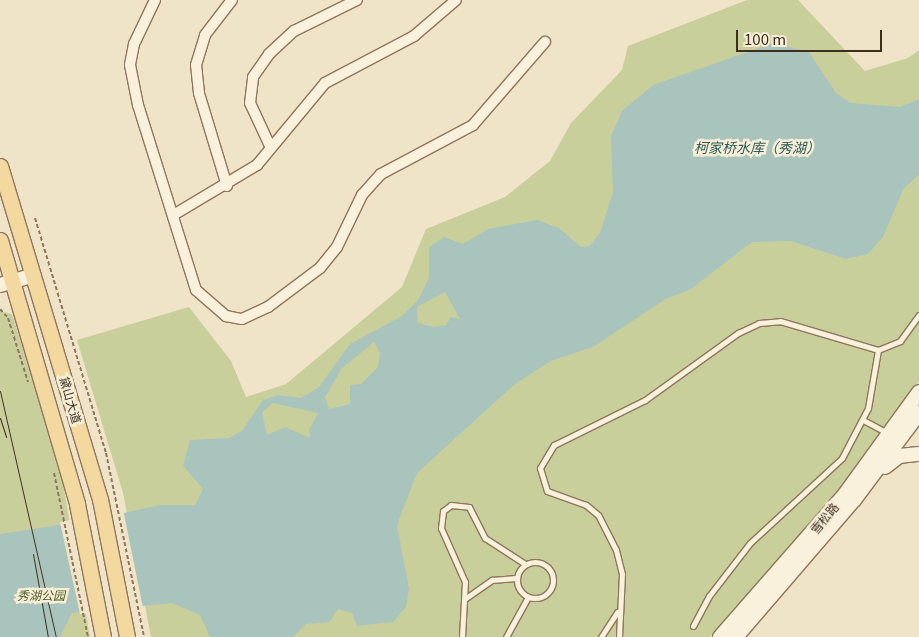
<!DOCTYPE html>
<html>
<head>
<meta charset="utf-8">
<style>
  body { margin:0 }
  #map { position:relative; width:919px; height:637px; overflow:hidden; background:#f0e4c8; font-family:Georgia,"Noto Sans SC",serif }
  div>[style] { position:absolute }
  .green>* { inset:0; background:#c9cf9b }
  .water>* { inset:0; background:#a9c4bc }
  .pier>* { inset:0; background:#f0e4c8 }
  .path>* { height:2px; margin-top:-1px; transform-origin:0; background:repeating-linear-gradient(90deg,#8d765c 0 4px,transparent 0 6.5px) }
  .roads { filter:drop-shadow(1px 0 #8d765c) drop-shadow(-1px 0 #8d765c) drop-shadow(0 1px #8d765c) drop-shadow(0 -1px #8d765c) }
  .lane>* { height:5px; margin:-2.5px; padding:0 2.5px; transform-origin:2.5px; border-radius:2.5px; background:#faf1dc }
  .lane>.ring { margin:-2.5px; padding:0; box-sizing:content-box; background:none; border:5px solid #faf1dc; border-radius:50% }
  .street>* { height:10px; margin:-5px; padding:0 5px; transform-origin:5px; border-radius:5px; background:#faf1dc }
  .secondary>* { height:14px; margin:-7px; padding:0 7px; transform-origin:7px; border-radius:7px; background:#faf1dc }
  .primary>* { height:15px; margin:-7.5px; padding:0 7.5px; transform-origin:7.5px; border-radius:7.5px; background:#f3d9a0 }
  .tram>* { height:1px; margin:-0.5px; padding:0 0.5px; transform-origin:0.5px; border-radius:0.5px; background:#3d2e20 }
  span { translate:-50% -50%; white-space:nowrap; text-align:center; line-height:1.15; -webkit-text-stroke:5px #f7eed8; paint-order:stroke }
  .street-label { font-size:12px; color:#3d2e20 }
  .park-label { font-size:12px; color:#4d5a26; font-style:italic }
  .water-label { font-size:14px; color:#2f5d5a; font-style:italic }
  .scale { position:absolute; left:736px; top:30px; width:146px; height:22px; box-sizing:border-box; border:2px solid #3d2e20; border-top:0; padding-left:6px; font-size:15px; line-height:18px; white-space:nowrap; color:#3d2e20; -webkit-text-stroke:4px #f7eed8; paint-order:stroke }
</style>
</head>
<body>
<div id="map">
  <div class="green">
    <i style="clip-path:polygon(747px 0,798px 0,865px 71px,908px 58px,919px 50px,919px 381px,841px 490px,735px 613px,710px 637px,151px 637px,123px 493px,77px 340px,189px 307px,231px 361px,246px 397px,286px 384px,402px 287px,426px 229px,505px 197px,550px 161px,571px 123px,622px 70px,628px 46px)"></i>
    <i style="clip-path:polygon(0 311px,12px 314px,59px 461px,90px 637px,0 637px)"></i>
  </div>
  <div class="water">
    <i style="clip-path:polygon(evenodd,774px 43px,809px 52px,836px 93px,851px 103px,900px 107px,919px 99px,919px 174px,903px 190px,883px 237px,868px 254px,846px 259px,791px 241px,752px 242px,691px 289px,664px 300px,593px 347px,551px 361px,515px 384px,417px 473px,397px 525px,409px 589px,406px 607px,393px 622px,357px 626px,352px 613px,338px 609px,329px 622px,306px 624px,293px 637px,210px 637px,200px 615px,172px 603px,72px 613px,60px 637px,0 637px,0 534px,92px 520px,160px 505px,195px 505px,203px 489px,183px 466px,190px 440px,229px 438px,242px 431px,263px 400px,278px 395px,301px 398px,319px 387px,350px 344px,402px 316px,418px 300px,429px 278px,429px 247px,444px 237px,463px 244px,488px 229px,537px 220px,559px 228px,581px 247px,590px 246px,600px 233px,613px 192px,611px 136px,622px 111px,653px 85px,774px 43px,445px 292px,460px 319px,451px 317px,446px 325px,434px 327px,418px 323px,417px 307px,445px 292px,774px 43px,374px 342px,380px 353px,378px 367px,361px 384px,350px 385px,350px 404px,329px 409px,325px 397px,342px 368px,374px 342px,774px 43px,273px 403px,318px 413px,309px 430px,310px 438px,285px 427px,267px 435px,262px 412px,273px 403px)"></i>
  </div>
  <div class="pier">
    <i style="clip-path:polygon(123px 509px,143px 608px,80px 614px,60px 522px)"></i>
  </div>
  <div class="path">
    <i style="left:35px;top:218px;width:245px;rotate:73.2deg"></i>
    <i style="left:106px;top:453px;width:188px;rotate:78.3deg"></i>
    <i style="left:0;top:309px;width:12px;rotate:48deg"></i>
    <i style="left:8px;top:318px;width:67px;rotate:72.6deg"></i>
    <i style="left:54px;top:473px;width:167px;rotate:78.3deg"></i>
  </div>
  <div class="roads">
    <div class="lane">
      <i style="left:863px;top:420px;width:27px;rotate:28deg"></i>
      <i class="ring" style="left:517px;top:562px;width:31px;height:31px"></i>
      <i style="left:466px;top:598px;width:32px;rotate:-35deg"></i>
      <i style="left:492px;top:580px;width:24px;rotate:-5deg"></i>
      <i style="left:693px;top:626px;width:34px;rotate:-62deg"></i>
      <i style="left:709px;top:596px;width:67px;rotate:-52.3deg"></i>
      <i style="left:750px;top:543px;width:125px;rotate:-42.7deg"></i>
      <i style="left:842px;top:458px;width:56px;rotate:-62.5deg"></i>
      <i style="left:868px;top:408px;width:59px;rotate:-80.2deg"></i>
      <i style="left:462px;top:637px;width:55px;rotate:-86.9deg"></i>
      <i style="left:465px;top:582px;width:59px;rotate:-114deg"></i>
      <i style="left:441px;top:528px;width:17px;rotate:-83deg"></i>
      <i style="left:443px;top:511px;width:10px;rotate:-37deg"></i>
      <i style="left:451px;top:505px;width:18px;rotate:6deg"></i>
      <i style="left:469px;top:507px;width:35px;rotate:63deg"></i>
      <i style="left:485px;top:538px;width:48px;rotate:33deg"></i>
      <i style="left:506px;top:637px;width:46px;rotate:-61.2deg"></i>
      <i style="left:601px;top:637px;width:30px;rotate:-57deg"></i>
      <i style="left:619px;top:637px;width:63px;rotate:-87.3deg"></i>
      <i style="left:622px;top:574px;width:25px;rotate:-104deg"></i>
      <i style="left:616px;top:550px;width:39px;rotate:-117deg"></i>
      <i style="left:598px;top:515px;width:16px;rotate:-140deg"></i>
      <i style="left:586px;top:505px;width:41px;rotate:-160.3deg"></i>
      <i style="left:547px;top:491px;width:24px;rotate:-107deg"></i>
      <i style="left:540px;top:468px;width:27px;rotate:-59deg"></i>
      <i style="left:554px;top:445px;width:102px;rotate:-26.3deg"></i>
      <i style="left:645px;top:400px;width:115px;rotate:-35.8deg"></i>
      <i style="left:738px;top:333px;width:23px;rotate:-25deg"></i>
      <i style="left:759px;top:323px;width:21px;rotate:-5deg"></i>
      <i style="left:780px;top:321px;width:102px;rotate:16.5deg"></i>
      <i style="left:878px;top:350px;width:24px;rotate:-22deg"></i>
      <i style="left:900px;top:341px;width:32px;rotate:-54deg"></i>
    </div>
    <div class="street">
      <i style="left:155px;top:0;width:49px;rotate:115.5deg"></i>
      <i style="left:134px;top:44px;width:21px;rotate:101deg"></i>
      <i style="left:130px;top:65px;width:41px;rotate:78.7deg"></i>
      <i style="left:138px;top:105px;width:194px;rotate:72.6deg"></i>
      <i style="left:196px;top:290px;width:40px;rotate:41deg"></i>
      <i style="left:226px;top:316px;width:16px;rotate:11deg"></i>
      <i style="left:242px;top:319px;width:29px;rotate:-25deg"></i>
      <i style="left:268px;top:307px;width:65px;rotate:-36.9deg"></i>
      <i style="left:320px;top:268px;width:27px;rotate:-51deg"></i>
      <i style="left:337px;top:247px;width:58px;rotate:-64.3deg"></i>
      <i style="left:362px;top:195px;width:28px;rotate:-48deg"></i>
      <i style="left:381px;top:174px;width:104px;rotate:-28deg"></i>
      <i style="left:473px;top:125px;width:110px;rotate:-49.1deg"></i>
      <i style="left:270px;top:146px;width:47px;rotate:-114.9deg"></i>
      <i style="left:250px;top:103px;width:26px;rotate:-83deg"></i>
      <i style="left:253px;top:77px;width:28px;rotate:-55deg"></i>
      <i style="left:269px;top:54px;width:34px;rotate:-43deg"></i>
      <i style="left:294px;top:31px;width:70px;rotate:-26.2deg"></i>
      <i style="left:227px;top:186px;width:97px;rotate:-106.8deg"></i>
      <i style="left:199px;top:93px;width:28px;rotate:-96deg"></i>
      <i style="left:196px;top:65px;width:31px;rotate:-73deg"></i>
      <i style="left:205px;top:35px;width:44px;rotate:-52.4deg"></i>
      <i style="left:175px;top:214px;width:96px;rotate:-30.9deg"></i>
      <i style="left:257px;top:165px;width:107px;rotate:-50.3deg"></i>
      <i style="left:325px;top:83px;width:101px;rotate:-27.8deg"></i>
      <i style="left:414px;top:36px;width:55px;rotate:-40.6deg"></i>
    </div>
    <div class="secondary">
      <i style="left:0;top:285px;width:35px;rotate:-16deg"></i>
      <i style="left:885px;top:467px;width:18px;rotate:-38deg"></i>
      <i style="left:899px;top:456px;width:20px;rotate:-6deg"></i>
      <i style="left:720px;top:637px;width:190px;rotate:-48.8deg"></i>
      <i style="left:845px;top:494px;width:126px;rotate:-54deg"></i>
      <i style="left:736px;top:637px;width:181px;rotate:-49.3deg"></i>
      <i style="left:854px;top:500px;width:109px;rotate:-53.2deg"></i>
    </div>
    <div class="primary">
      <i style="left:0;top:166px;width:348px;rotate:73.3deg"></i>
      <i style="left:100px;top:499px;width:141px;rotate:78.9deg"></i>
      <i style="left:0;top:240px;width:275px;rotate:73.7deg"></i>
      <i style="left:77px;top:504px;width:136px;rotate:78.9deg"></i>
    </div>
  </div>
  <div class="tram">
    <i style="left:0;top:391px;width:252px;rotate:77.2deg"></i>
    <i style="left:0;top:418px;width:20px;rotate:72deg"></i>
    <i style="left:33px;top:554px;width:84px;rotate:79.8deg"></i>
  </div>
  <div class="street-label">
    <span style="left:71px;top:400px;rotate:74deg">黛山大道</span>
    <span style="left:824px;top:518px;rotate:-50deg">雪松路</span>
  </div>
  <div class="park-label">
    <span style="left:41px;top:595px">秀湖公园</span>
  </div>
  <div class="water-label">
    <span style="left:757px;top:147px">柯家桥水库（秀湖）</span>
  </div>
  <div class="scale">100 m</div>
</div>
</body>
</html>
